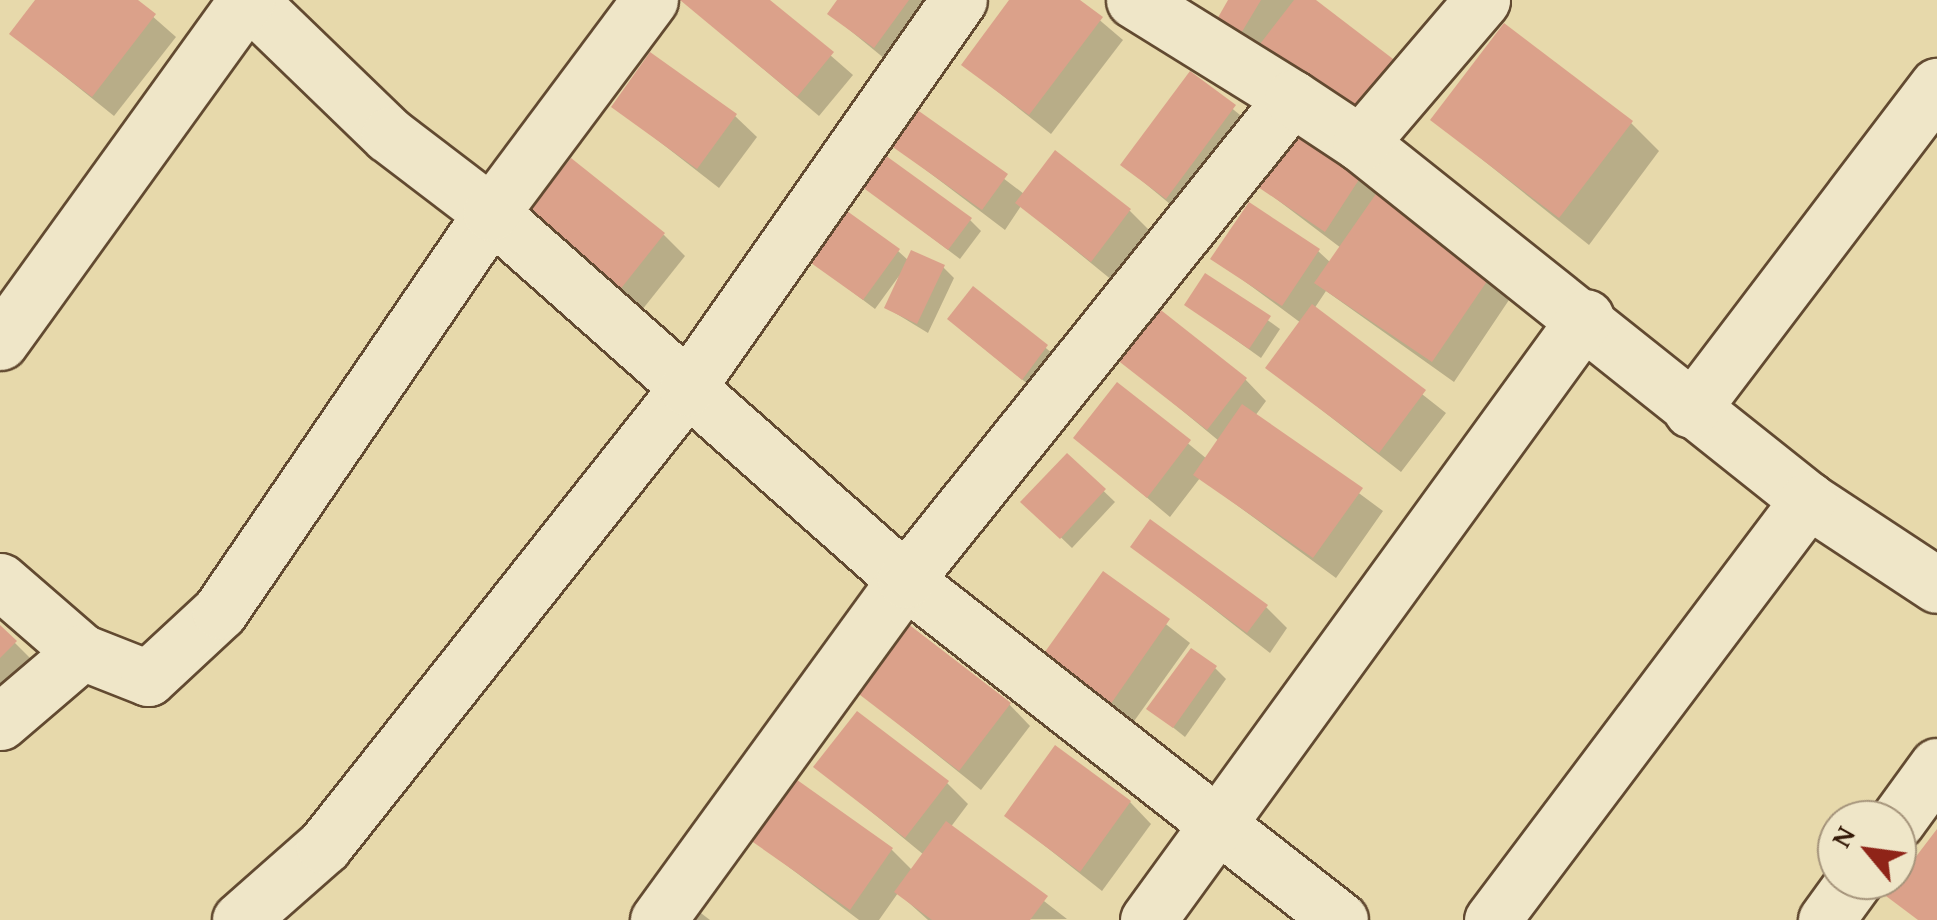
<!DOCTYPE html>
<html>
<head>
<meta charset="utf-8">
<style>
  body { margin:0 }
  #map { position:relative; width:1937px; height:920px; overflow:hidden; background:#e7d9ab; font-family:"Gentium Book Plus",serif }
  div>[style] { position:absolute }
  .shadow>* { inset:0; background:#0003 }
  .building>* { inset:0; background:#dba18a }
  .roads { filter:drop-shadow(2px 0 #624a31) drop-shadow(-2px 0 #624a31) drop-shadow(0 2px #624a31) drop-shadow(0 -2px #624a31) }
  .minor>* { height:55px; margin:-27.5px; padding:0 27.5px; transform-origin:27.5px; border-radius:27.5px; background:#efe6c8 }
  span { translate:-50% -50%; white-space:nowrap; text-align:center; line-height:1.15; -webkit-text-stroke:10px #efe6c8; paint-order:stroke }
  .north { position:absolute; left:1817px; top:800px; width:100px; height:100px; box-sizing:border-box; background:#efe6c8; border:2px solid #a5947b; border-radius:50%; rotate:299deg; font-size:28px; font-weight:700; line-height:40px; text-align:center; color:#351a08 }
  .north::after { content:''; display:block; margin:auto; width:35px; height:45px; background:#8f2418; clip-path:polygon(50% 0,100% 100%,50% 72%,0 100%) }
</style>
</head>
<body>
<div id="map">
  <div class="shadow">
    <i style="clip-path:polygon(38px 0,134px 0,176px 37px,114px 116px,12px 34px)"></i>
    <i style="clip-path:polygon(682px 0,767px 0,853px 75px,819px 116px)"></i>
    <i style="clip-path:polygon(840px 0,945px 0,896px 68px,830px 14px)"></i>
    <i style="clip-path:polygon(1012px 0,1076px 0,1123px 40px,1051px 134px,964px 65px)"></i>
    <i style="clip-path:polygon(1231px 0,1312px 0,1262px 54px,1240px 42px)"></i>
    <i style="clip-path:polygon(1191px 75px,1256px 128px,1188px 219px,1123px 165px)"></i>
    <i style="clip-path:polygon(615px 107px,735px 116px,757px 137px,719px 188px)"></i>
    <i style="clip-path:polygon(917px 112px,1024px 194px,1130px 211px,1151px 232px,1113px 281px,1021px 206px,1005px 230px,893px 145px)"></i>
    <i style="clip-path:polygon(1433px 120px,1631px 123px,1659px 151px,1589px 245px)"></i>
    <i style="clip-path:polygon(1358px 180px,1513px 294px,1454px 382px,1326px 291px,1314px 309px,1446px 413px,1401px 472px,1268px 368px,1301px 323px,1213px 258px,1318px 251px,1331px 263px,1341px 248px,1255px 183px)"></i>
    <i style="clip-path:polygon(857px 181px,970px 220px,981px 231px,960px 259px)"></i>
    <i style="clip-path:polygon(664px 235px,685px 256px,634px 320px,542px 247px)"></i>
    <i style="clip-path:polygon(898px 251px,909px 261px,943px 267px,954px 278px,928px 333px,887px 308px,899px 276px,875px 309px,814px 263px)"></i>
    <i style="clip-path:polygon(1206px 276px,1280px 329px,1261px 358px,1187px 305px)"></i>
    <i style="clip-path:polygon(974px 289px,1058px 358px,1034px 389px,961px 330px)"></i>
    <i style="clip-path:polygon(1120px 359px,1245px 379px,1266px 401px,1255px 416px,1383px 511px,1336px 578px,1200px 478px,1170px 517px,1076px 438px,1118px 386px,1207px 459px,1219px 441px)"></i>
    <i style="clip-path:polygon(1067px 456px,1115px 502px,1072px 548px,1024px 502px)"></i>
    <i style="clip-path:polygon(1133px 546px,1266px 607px,1287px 628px,1270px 653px)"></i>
    <i style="clip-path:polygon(1103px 575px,1190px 643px,1132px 724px,1067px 677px)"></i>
    <i style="clip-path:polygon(0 628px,36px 664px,0 702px)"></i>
    <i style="clip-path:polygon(1215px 668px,1226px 679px,1185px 737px,1150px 709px)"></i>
    <i style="clip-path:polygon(854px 688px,1009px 704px,1030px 726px,981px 790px)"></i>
    <i style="clip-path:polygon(817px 767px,947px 783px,968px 804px,950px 828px,1067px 919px,928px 920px,898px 893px,879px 920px,859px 920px,753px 840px,892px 850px,913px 871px,924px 855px)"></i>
    <i style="clip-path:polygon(1130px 802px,1151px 824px,1102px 891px,1007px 816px)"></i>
    <i style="clip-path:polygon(693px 907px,710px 920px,682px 920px)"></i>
  </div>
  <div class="building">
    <i style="clip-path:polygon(35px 0,138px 0,156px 14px,92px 97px,9px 34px)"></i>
    <i style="clip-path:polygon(680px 0,770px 0,834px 52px,797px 97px)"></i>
    <i style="clip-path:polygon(837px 0,909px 0,874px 48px,827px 14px)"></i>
    <i style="clip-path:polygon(1009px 0,1080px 0,1103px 17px,1029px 115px,961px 65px)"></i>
    <i style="clip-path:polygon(1228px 0,1261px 0,1240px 35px,1216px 21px)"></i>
    <i style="clip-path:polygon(1294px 0,1316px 0,1397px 62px,1355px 116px,1260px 44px)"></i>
    <i style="clip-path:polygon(1504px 23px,1633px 121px,1559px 218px,1430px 120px)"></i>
    <i style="clip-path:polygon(650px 52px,737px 114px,697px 169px,611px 107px)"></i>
    <i style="clip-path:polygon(1190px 71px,1236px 105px,1166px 199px,1120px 165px)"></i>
    <i style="clip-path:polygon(916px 109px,1008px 174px,982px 210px,890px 145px)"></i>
    <i style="clip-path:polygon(1288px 130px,1360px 178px,1325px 232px,1252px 183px)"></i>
    <i style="clip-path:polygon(878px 150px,972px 218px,948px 250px,854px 181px)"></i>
    <i style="clip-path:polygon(1055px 150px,1131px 209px,1091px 262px,1015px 203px)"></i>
    <i style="clip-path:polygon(571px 158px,665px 233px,611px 301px,517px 226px)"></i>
    <i style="clip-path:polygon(1378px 191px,1494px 271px,1432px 362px,1314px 283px)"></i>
    <i style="clip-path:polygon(1249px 202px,1320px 249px,1282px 306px,1210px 259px)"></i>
    <i style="clip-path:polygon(847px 211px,900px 249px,863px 300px,811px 263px)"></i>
    <i style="clip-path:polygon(911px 250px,945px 265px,917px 324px,884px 308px)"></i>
    <i style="clip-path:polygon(1205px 273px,1271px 316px,1249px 349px,1184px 305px)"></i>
    <i style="clip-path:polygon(973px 286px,1048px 345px,1022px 380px,947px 319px)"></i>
    <i style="clip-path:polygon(1312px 304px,1426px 390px,1379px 453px,1265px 368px)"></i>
    <i style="clip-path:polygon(1157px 307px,1247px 378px,1207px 430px,1116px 359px)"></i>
    <i style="clip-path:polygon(1117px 382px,1191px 440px,1147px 498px,1073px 438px)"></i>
    <i style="clip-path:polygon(1242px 404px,1363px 488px,1313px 558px,1193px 475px)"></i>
    <i style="clip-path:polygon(1067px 453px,1106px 489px,1060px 539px,1020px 502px)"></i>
    <i style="clip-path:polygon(1150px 519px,1268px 605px,1247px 633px,1130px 547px)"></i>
    <i style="clip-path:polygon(1103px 571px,1170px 619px,1110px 705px,1042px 656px)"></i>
    <i style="clip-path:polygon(903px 620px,1011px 703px,959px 771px,851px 688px)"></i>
    <i style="clip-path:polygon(0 625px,17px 641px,0 658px)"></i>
    <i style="clip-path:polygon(1191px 648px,1217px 666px,1173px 728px,1146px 709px)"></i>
    <i style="clip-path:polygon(857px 711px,949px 781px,905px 838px,813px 767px)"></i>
    <i style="clip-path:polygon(1055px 745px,1131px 801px,1080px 872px,1004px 816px)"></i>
    <i style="clip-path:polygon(793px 777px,893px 848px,850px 910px,750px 840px)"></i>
    <i style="clip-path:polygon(946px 821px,1048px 896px,1030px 920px,932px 920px,894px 892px)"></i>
    <i style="clip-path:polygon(1937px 829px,1937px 920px,1918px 920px,1886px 896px)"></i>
  </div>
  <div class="roads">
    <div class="minor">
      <i style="left:249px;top:0;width:194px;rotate:44deg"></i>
      <i style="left:389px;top:135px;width:128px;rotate:37.4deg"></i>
      <i style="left:491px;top:213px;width:553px;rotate:41.56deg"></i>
      <i style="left:905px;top:580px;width:552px;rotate:38.01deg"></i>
      <i style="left:1134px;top:0;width:186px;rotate:31.8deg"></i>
      <i style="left:1360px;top:143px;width:573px;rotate:38.55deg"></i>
      <i style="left:1808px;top:500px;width:154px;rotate:33.4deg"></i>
      <i style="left:0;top:342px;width:422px;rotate:-54.2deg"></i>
      <i style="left:1691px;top:410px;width:407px;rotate:-52.8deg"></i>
      <i style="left:0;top:581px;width:108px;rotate:40.9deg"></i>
      <i style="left:82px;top:652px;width:71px;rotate:21.5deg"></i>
      <i style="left:148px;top:678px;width:98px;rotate:-42.9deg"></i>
      <i style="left:220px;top:611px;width:482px;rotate:-55.7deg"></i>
      <i style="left:491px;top:213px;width:266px;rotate:-53.3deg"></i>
      <i style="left:0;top:722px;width:108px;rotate:-40.5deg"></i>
      <i style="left:1897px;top:821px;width:68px;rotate:-54deg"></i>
      <i style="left:240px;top:920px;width:112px;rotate:-41.4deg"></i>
      <i style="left:324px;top:846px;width:584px;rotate:-51.6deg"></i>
      <i style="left:687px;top:388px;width:474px;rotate:-55deg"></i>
      <i style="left:658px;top:920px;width:420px;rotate:-54deg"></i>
      <i style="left:905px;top:580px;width:618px;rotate:-51.24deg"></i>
      <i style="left:1292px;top:98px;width:82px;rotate:33.5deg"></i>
      <i style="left:1360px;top:143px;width:188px;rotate:-49.5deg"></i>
      <i style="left:1148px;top:920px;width:745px;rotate:-54.01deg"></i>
      <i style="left:1492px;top:920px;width:526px;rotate:-53.04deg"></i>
      <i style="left:1826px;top:920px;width:49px;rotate:-54.1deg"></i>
    </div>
  </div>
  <div class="north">N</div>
</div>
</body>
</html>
